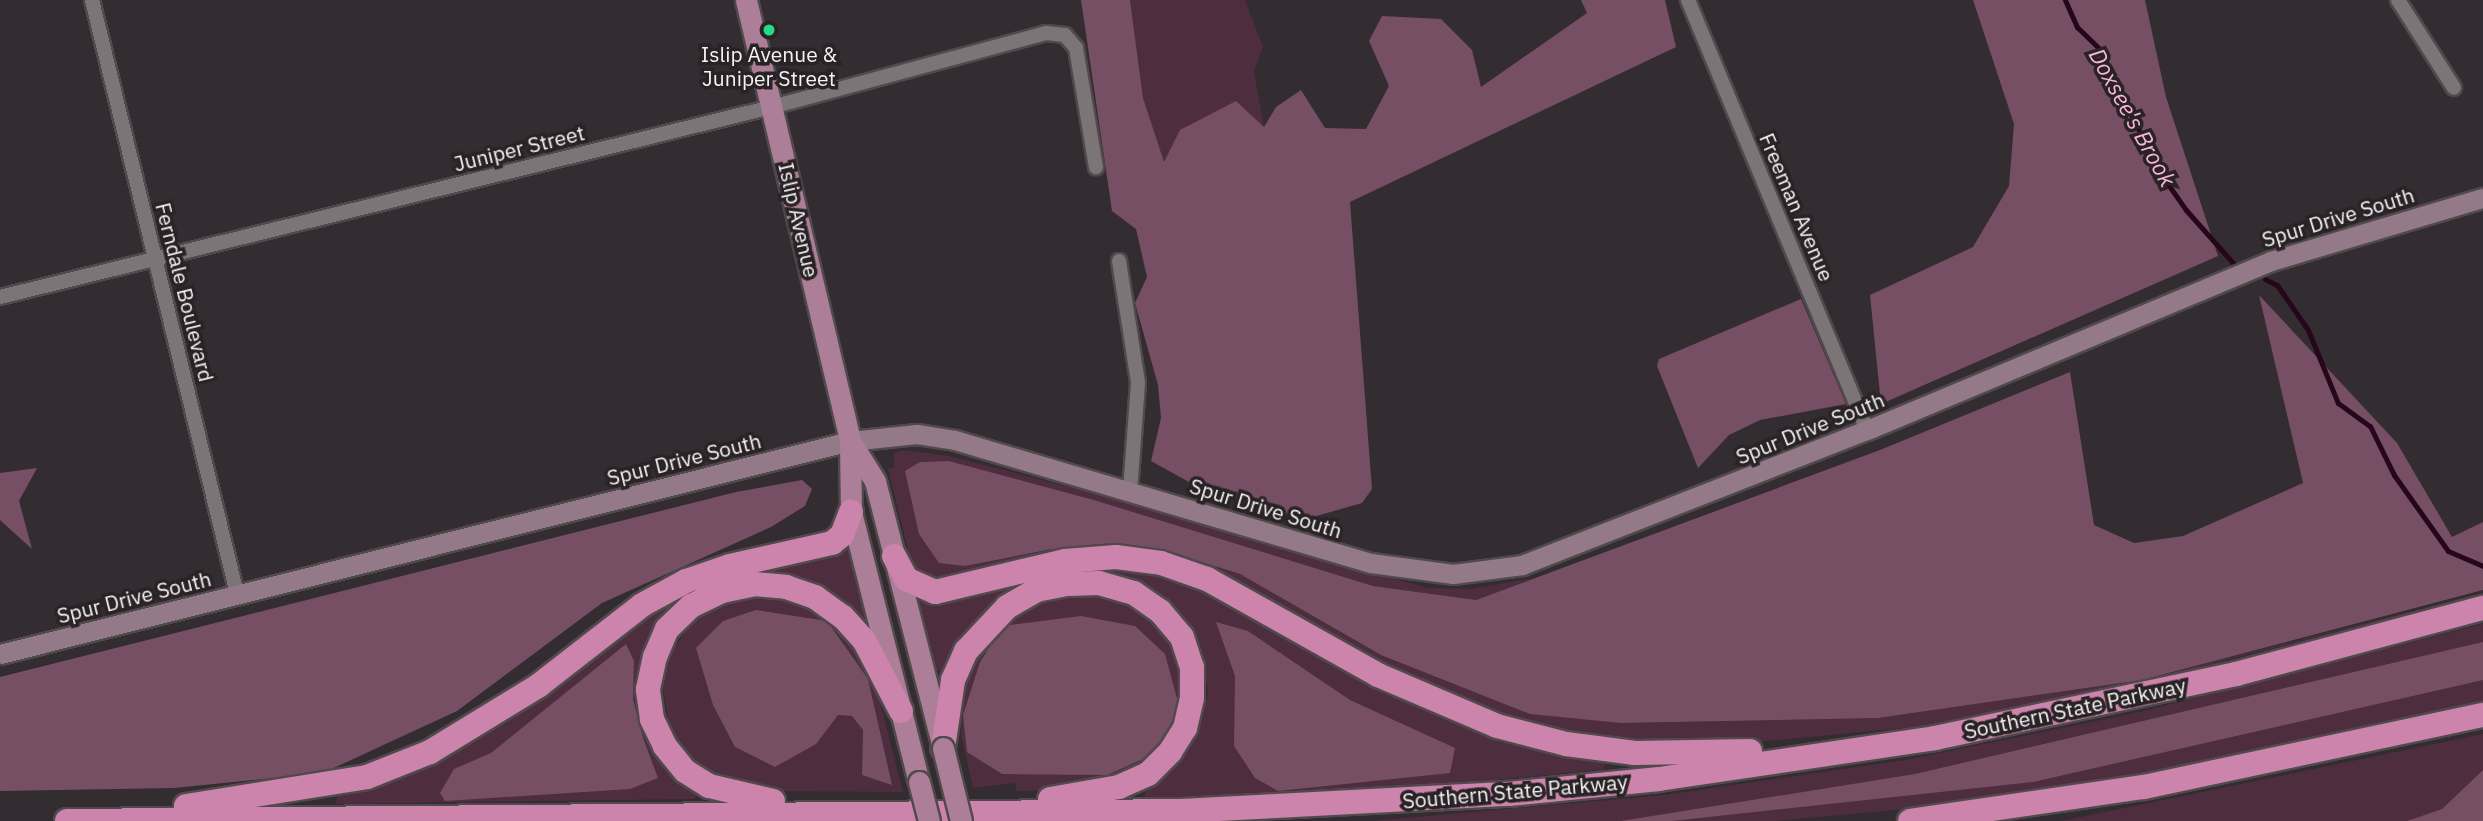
<!DOCTYPE html>
<html>
<head>
<meta charset="utf-8">
<style>
  body { margin:0 }
  #map { position:relative; width:2483px; height:821px; overflow:hidden; background:#332c30; font-family:"IBM Plex Sans",sans-serif }
  div>[style] { position:absolute }
  .green>* { inset:0; background:#4e2d3f }
  .forest>* { inset:0; background:#764f64 }
  .stream>* { height:5px; margin:-2.5px; padding:0 2.5px; transform-origin:2.5px; border-radius:2.5px; background:#26061a }
  .roads { filter:drop-shadow(2px 0 #504a4d) drop-shadow(-2px 0 #504a4d) drop-shadow(0 2px #504a4d) drop-shadow(0 -2px #504a4d) }
  .street>* { height:14px; margin:-7px; padding:0 7px; transform-origin:7px; border-radius:7px; background:#7c7578 }
  .secondary>* { height:19px; margin:-9.5px; padding:0 9.5px; transform-origin:9.5px; border-radius:9.5px; background:#947a88 }
  .primary>* { height:21px; margin:-10.5px; padding:0 10.5px; transform-origin:10.5px; border-radius:10.5px; background:#ac7e97 }
  .highway>* { height:24px; margin:-12px; padding:0 12px; transform-origin:12px; border-radius:12px; background:#cc84ac }
  .bridges { filter:drop-shadow(2px 0 #504a4d) drop-shadow(-2px 0 #504a4d) drop-shadow(0 2px #504a4d) drop-shadow(0 -2px #504a4d) }
  .primary-bridge>* { height:21px; margin:-10.5px; padding:0 10.5px; transform-origin:10.5px; border-radius:10.5px; background:#ac7e97 }
  .dots>* { width:19px; height:19px; translate:-50% -50%; box-sizing:border-box; border:4px solid #292326; border-radius:50% }
  span { translate:-50% -50%; white-space:nowrap; text-align:center; line-height:1.15; -webkit-text-stroke:7px #292326; paint-order:stroke }
  .poi-label { font-size:21px; color:#f6f2f4 }
  .street-label { font-size:21px; color:#f6f2f4 }
  .water-label { font-size:23px; color:#f9b5da; font-style:italic }
</style>
</head>
<body>
<div id="map">
  <div class="green">
    <i style="clip-path:polygon(1130px 0,1245px 0,1263px 47px,1254px 71px,1264px 128px,1181px 130px,1164px 163px,1143px 98px)"></i>
    <i style="clip-path:polygon(903px 450px,949px 456px,1085px 491px,1428px 588px,1471px 589px,1534px 578px,1476px 600px,1373px 586px,1094px 500px,949px 461px,920px 462px,965px 566px,1052px 549px,1157px 548px,1240px 574px,1381px 655px,1621px 723px,1878px 718px,2142px 680px,2483px 593px,2140px 683px,1915px 727px,1714px 746px,1614px 742px,1529px 728px,1427px 691px,1170px 559px,932px 586px,914px 574px,888px 469px,894px 467px,894px 453px)"></i>
    <i style="clip-path:polygon(843px 548px,856px 555px,875px 627px,867px 631px,808px 586px,696px 598px,646px 679px,699px 789px,695px 799px,336px 804px,338px 793px,451px 753px,507px 723px,652px 612px,690px 589px)"></i>
    <i style="clip-path:polygon(1096px 567px,1146px 570px,1209px 589px,1271px 621px,1604px 758px,1605px 769px,1387px 791px,1145px 799px,1145px 789px,1172px 770px,1198px 734px,1208px 691px,1199px 648px,1168px 605px,1043px 583px,948px 671px,930px 670px,913px 604px)"></i>
    <i style="clip-path:polygon(1097px 592px,1142px 606px,1177px 641px,1189px 679px,1159px 759px,1084px 790px,1016px 791px,1016px 783px,973px 788px,961px 734px,965px 687px,960px 685px,983px 641px,1034px 600px)"></i>
    <i style="clip-path:polygon(768px 593px,801px 602px,857px 638px,874px 679px,903px 792px,745px 791px,716px 780px,688px 757px,669px 723px,662px 683px,674px 648px,694px 620px,725px 600px)"></i>
    <i style="clip-path:polygon(2483px 624px,2483px 701px,2158px 771px,1917px 808px,1775px 821px,1372px 821px,1664px 795px,1905px 760px,2140px 712px)"></i>
    <i style="clip-path:polygon(2483px 734px,2483px 770px,2442px 809px,2407px 821px,2061px 821px)"></i>
  </div>
  <div class="forest">
    <i style="clip-path:polygon(1081px 0,1130px 0,1143px 98px,1164px 162px,1180px 130px,1236px 101px,1264px 127px,1276px 107px,1301px 90px,1325px 128px,1366px 129px,1389px 86px,1369px 41px,1382px 16px,1441px 19px,1472px 50px,1481px 87px,1587px 13px,1581px 0,1665px 0,1676px 47px,1350px 202px,1372px 489px,1362px 503px,1306px 519px,1209px 493px,1151px 461px,1161px 418px,1158px 385px,1135px 303px,1147px 277px,1136px 229px,1112px 211px)"></i>
    <i style="clip-path:polygon(1973px 0,2145px 0,2166px 97px,2218px 256px,1881px 404px,1870px 295px,1973px 247px,2009px 186px,2014px 124px)"></i>
    <i style="clip-path:polygon(2259px 295px,2397px 443px,2452px 537px,2483px 522px,2483px 590px,2142px 680px,1878px 718px,1621px 723px,1530px 714px,1381px 655px,1240px 574px,1157px 548px,1052px 549px,965px 566px,939px 563px,919px 534px,905px 471px,920px 462px,949px 461px,1094px 500px,1373px 586px,1476px 600px,1880px 450px,2070px 372px,2094px 525px,2134px 543px,2183px 536px,2303px 483px)"></i>
    <i style="clip-path:polygon(1801px 299px,1846px 404px,1760px 420px,1729px 435px,1698px 468px,1657px 366px,1659px 359px)"></i>
    <i style="clip-path:polygon(37px 468px,19px 501px,32px 549px,0 520px,0 473px)"></i>
    <i style="clip-path:polygon(802px 480px,812px 489px,805px 506px,771px 527px,602px 603px,457px 711px,323px 773px,174px 788px,0 791px,0 677px,736px 492px)"></i>
    <i style="clip-path:polygon(756px 610px,827px 621px,868px 679px,892px 785px,862px 775px,863px 730px,852px 716px,838px 715px,816px 744px,775px 767px,735px 747px,713px 705px,696px 648px,723px 621px)"></i>
    <i style="clip-path:polygon(1081px 616px,1135px 626px,1165px 654px,1181px 713px,1159px 752px,1107px 775px,1002px 774px,967px 752px,963px 715px,980px 662px,1003px 626px)"></i>
    <i style="clip-path:polygon(1216px 622px,1248px 631px,1350px 700px,1455px 748px,1450px 773px,1278px 791px,1255px 778px,1234px 746px,1235px 676px)"></i>
    <i style="clip-path:polygon(2483px 642px,2483px 680px,2033px 782px,1672px 821px,1621px 821px,1915px 774px)"></i>
    <i style="clip-path:polygon(626px 644px,634px 661px,633px 699px,643px 738px,658px 778px,630px 789px,445px 801px,440px 793px,454px 769px,491px 753px)"></i>
    <i style="clip-path:polygon(2483px 770px,2483px 821px,2407px 821px,2442px 809px)"></i>
  </div>
  <div class="stream">
    <i style="left:2065px;top:0;width:30px;rotate:66deg"></i>
    <i style="left:2077px;top:27px;width:32px;rotate:44deg"></i>
    <i style="left:2100px;top:49px;width:134px;rotate:64.4deg"></i>
    <i style="left:2158px;top:170px;width:49px;rotate:55deg"></i>
    <i style="left:2186px;top:210px;width:71px;rotate:48.4deg"></i>
    <i style="left:2265px;top:279px;width:13px;rotate:27deg"></i>
    <i style="left:2277px;top:285px;width:55px;rotate:55.4deg"></i>
    <i style="left:2308px;top:330px;width:79px;rotate:67.7deg"></i>
    <i style="left:2338px;top:403px;width:39px;rotate:36deg"></i>
    <i style="left:2370px;top:426px;width:55px;rotate:63.9deg"></i>
    <i style="left:2394px;top:475px;width:93px;rotate:54.6deg"></i>
    <i style="left:2448px;top:551px;width:38px;rotate:23deg"></i>
  </div>
  <div class="roads">
    <div class="street">
      <i style="left:92px;top:0;width:611px;rotate:76.28deg"></i>
      <i style="left:1688px;top:0;width:466px;rotate:67.4deg"></i>
      <i style="left:2398px;top:0;width:104px;rotate:57.5deg"></i>
      <i style="left:1119px;top:261px;width:123px;rotate:81.1deg"></i>
      <i style="left:1138px;top:383px;width:108px;rotate:94.2deg"></i>
      <i style="left:0;top:297px;width:795px;rotate:-13.83deg"></i>
      <i style="left:772px;top:107px;width:284px;rotate:-15.1deg"></i>
      <i style="left:1046px;top:33px;width:19px;rotate:6deg"></i>
      <i style="left:1065px;top:35px;width:17px;rotate:50deg"></i>
      <i style="left:1076px;top:48px;width:121px;rotate:80.5deg"></i>
    </div>
    <div class="secondary">
      <i style="left:0;top:654px;width:876px;rotate:-14.07deg"></i>
      <i style="left:850px;top:441px;width:67px;rotate:-6deg"></i>
      <i style="left:917px;top:434px;width:38px;rotate:9deg"></i>
      <i style="left:955px;top:440px;width:434px;rotate:16.5deg"></i>
      <i style="left:1371px;top:563px;width:83px;rotate:7.6deg"></i>
      <i style="left:1453px;top:574px;width:70px;rotate:-7.4deg"></i>
      <i style="left:1522px;top:565px;width:370px;rotate:-21.4deg"></i>
      <i style="left:1867px;top:430px;width:438px;rotate:-22.7deg"></i>
      <i style="left:2271px;top:261px;width:221px;rotate:-16.6deg"></i>
    </div>
    <div class="primary">
      <i style="left:746px;top:0;width:453px;rotate:76.7deg"></i>
      <i style="left:850px;top:441px;width:71px;rotate:89.2deg"></i>
      <i style="left:851px;top:512px;width:278px;rotate:75.9deg"></i>
      <i style="left:850px;top:441px;width:47px;rotate:58deg"></i>
      <i style="left:875px;top:481px;width:270px;rotate:75.7deg"></i>
    </div>
    <div class="highway">
      <i style="left:894px;top:556px;width:26px;rotate:62deg"></i>
      <i style="left:906px;top:579px;width:32px;rotate:24deg"></i>
      <i style="left:935px;top:592px;width:134px;rotate:-13.4deg"></i>
      <i style="left:1065px;top:561px;width:51px;rotate:-4.5deg"></i>
      <i style="left:1116px;top:557px;width:45px;rotate:7.6deg"></i>
      <i style="left:1161px;top:563px;width:49px;rotate:19.2deg"></i>
      <i style="left:1207px;top:579px;width:196px;rotate:29.3deg"></i>
      <i style="left:1378px;top:675px;width:129px;rotate:23.2deg"></i>
      <i style="left:1497px;top:726px;width:71px;rotate:14.6deg"></i>
      <i style="left:1566px;top:744px;width:70px;rotate:7.4deg"></i>
      <i style="left:1635px;top:753px;width:115px;rotate:-1deg"></i>
      <i style="left:943px;top:748px;width:69px;rotate:-81.6deg"></i>
      <i style="left:953px;top:680px;width:32px;rotate:-66deg"></i>
      <i style="left:966px;top:651px;width:60px;rotate:-47deg"></i>
      <i style="left:1007px;top:607px;width:34px;rotate:-30deg"></i>
      <i style="left:1036px;top:590px;width:33px;rotate:-11deg"></i>
      <i style="left:1068px;top:584px;width:31px;rotate:-2deg"></i>
      <i style="left:1099px;top:583px;width:36px;rotate:16deg"></i>
      <i style="left:1134px;top:593px;width:32px;rotate:35deg"></i>
      <i style="left:1160px;top:611px;width:34px;rotate:50deg"></i>
      <i style="left:1182px;top:637px;width:32px;rotate:72deg"></i>
      <i style="left:1192px;top:667px;width:31px;rotate:90deg"></i>
      <i style="left:1192px;top:698px;width:31px;rotate:103deg"></i>
      <i style="left:1185px;top:728px;width:28px;rotate:122deg"></i>
      <i style="left:1170px;top:752px;width:31px;rotate:135deg"></i>
      <i style="left:1148px;top:774px;width:32px;rotate:156deg"></i>
      <i style="left:1119px;top:787px;width:70px;rotate:170.1deg"></i>
      <i style="left:773px;top:801px;width:66px;rotate:-166.8deg"></i>
      <i style="left:709px;top:786px;width:28px;rotate:-148deg"></i>
      <i style="left:685px;top:771px;width:32px;rotate:-129deg"></i>
      <i style="left:665px;top:746px;width:30px;rotate:-116deg"></i>
      <i style="left:652px;top:719px;width:30px;rotate:-98deg"></i>
      <i style="left:648px;top:689px;width:33px;rotate:-78deg"></i>
      <i style="left:655px;top:657px;width:30px;rotate:-67deg"></i>
      <i style="left:667px;top:629px;width:33px;rotate:-44deg"></i>
      <i style="left:691px;top:606px;width:34px;rotate:-26deg"></i>
      <i style="left:722px;top:591px;width:33px;rotate:-12deg"></i>
      <i style="left:754px;top:584px;width:32px;rotate:5deg"></i>
      <i style="left:786px;top:587px;width:31px;rotate:19deg"></i>
      <i style="left:815px;top:597px;width:34px;rotate:36deg"></i>
      <i style="left:843px;top:617px;width:31px;rotate:48deg"></i>
      <i style="left:864px;top:640px;width:80px;rotate:62.5deg"></i>
      <i style="left:186px;top:806px;width:183px;rotate:-9.1deg"></i>
      <i style="left:367px;top:777px;width:68px;rotate:-21.6deg"></i>
      <i style="left:430px;top:752px;width:127px;rotate:-31.4deg"></i>
      <i style="left:538px;top:686px;width:132px;rotate:-37.9deg"></i>
      <i style="left:642px;top:605px;width:50px;rotate:-28.6deg"></i>
      <i style="left:686px;top:581px;width:46px;rotate:-18.8deg"></i>
      <i style="left:730px;top:566px;width:105px;rotate:-12.7deg"></i>
      <i style="left:832px;top:543px;width:13px;rotate:-39deg"></i>
      <i style="left:842px;top:535px;width:25px;rotate:-69deg"></i>
      <i style="left:67px;top:821px;width:1114px;rotate:-0.51deg"></i>
      <i style="left:1181px;top:811px;width:328px;rotate:-3deg"></i>
      <i style="left:1509px;top:794px;width:151px;rotate:-5.7deg"></i>
      <i style="left:1659px;top:779px;width:279px;rotate:-8.4deg"></i>
      <i style="left:1935px;top:738px;width:308px;rotate:-12deg"></i>
      <i style="left:2236px;top:674px;width:256px;rotate:-15deg"></i>
      <i style="left:1910px;top:821px;width:236px;rotate:-8.3deg"></i>
      <i style="left:2144px;top:787px;width:347px;rotate:-12deg"></i>
    </div>
  </div>
  <div class="bridges">
    <div class="primary-bridge">
      <i style="left:943px;top:748px;width:75px;rotate:76.1deg"></i>
      <i style="left:919px;top:782px;width:40px;rotate:75.6deg"></i>
    </div>
  </div>
  <div class="dots">
    <i style="left:769px;top:30px;background:#27d885"></i>
  </div>
  <div class="poi-label">
    <span style="left:769px;top:66px">Islip Avenue &amp;<br>Juniper Street</span>
  </div>
  <div class="street-label">
    <span style="left:519px;top:148px;rotate:-14deg">Juniper Street</span>
    <span style="left:1797px;top:207px;rotate:67deg">Freeman Avenue</span>
    <span style="left:2338px;top:217px;rotate:-17deg">Spur Drive South</span>
    <span style="left:799px;top:220px;rotate:77deg">Islip Avenue</span>
    <span style="left:185px;top:292px;rotate:76deg">Ferndale Boulevard</span>
    <span style="left:1810px;top:428px;rotate:-22deg">Spur Drive South</span>
    <span style="left:684px;top:459px;rotate:-14deg">Spur Drive South</span>
    <span style="left:1266px;top:508px;rotate:17deg">Spur Drive South</span>
    <span style="left:134px;top:597px;rotate:-14deg">Spur Drive South</span>
    <span style="left:2075px;top:708px;rotate:-12deg">Southern State Parkway</span>
    <span style="left:1515px;top:791px;rotate:-5deg">Southern State Parkway</span>
  </div>
  <div class="water-label">
    <span style="left:2133px;top:117px;rotate:61deg">Doxsee's Brook</span>
  </div>
</div>
</body>
</html>
